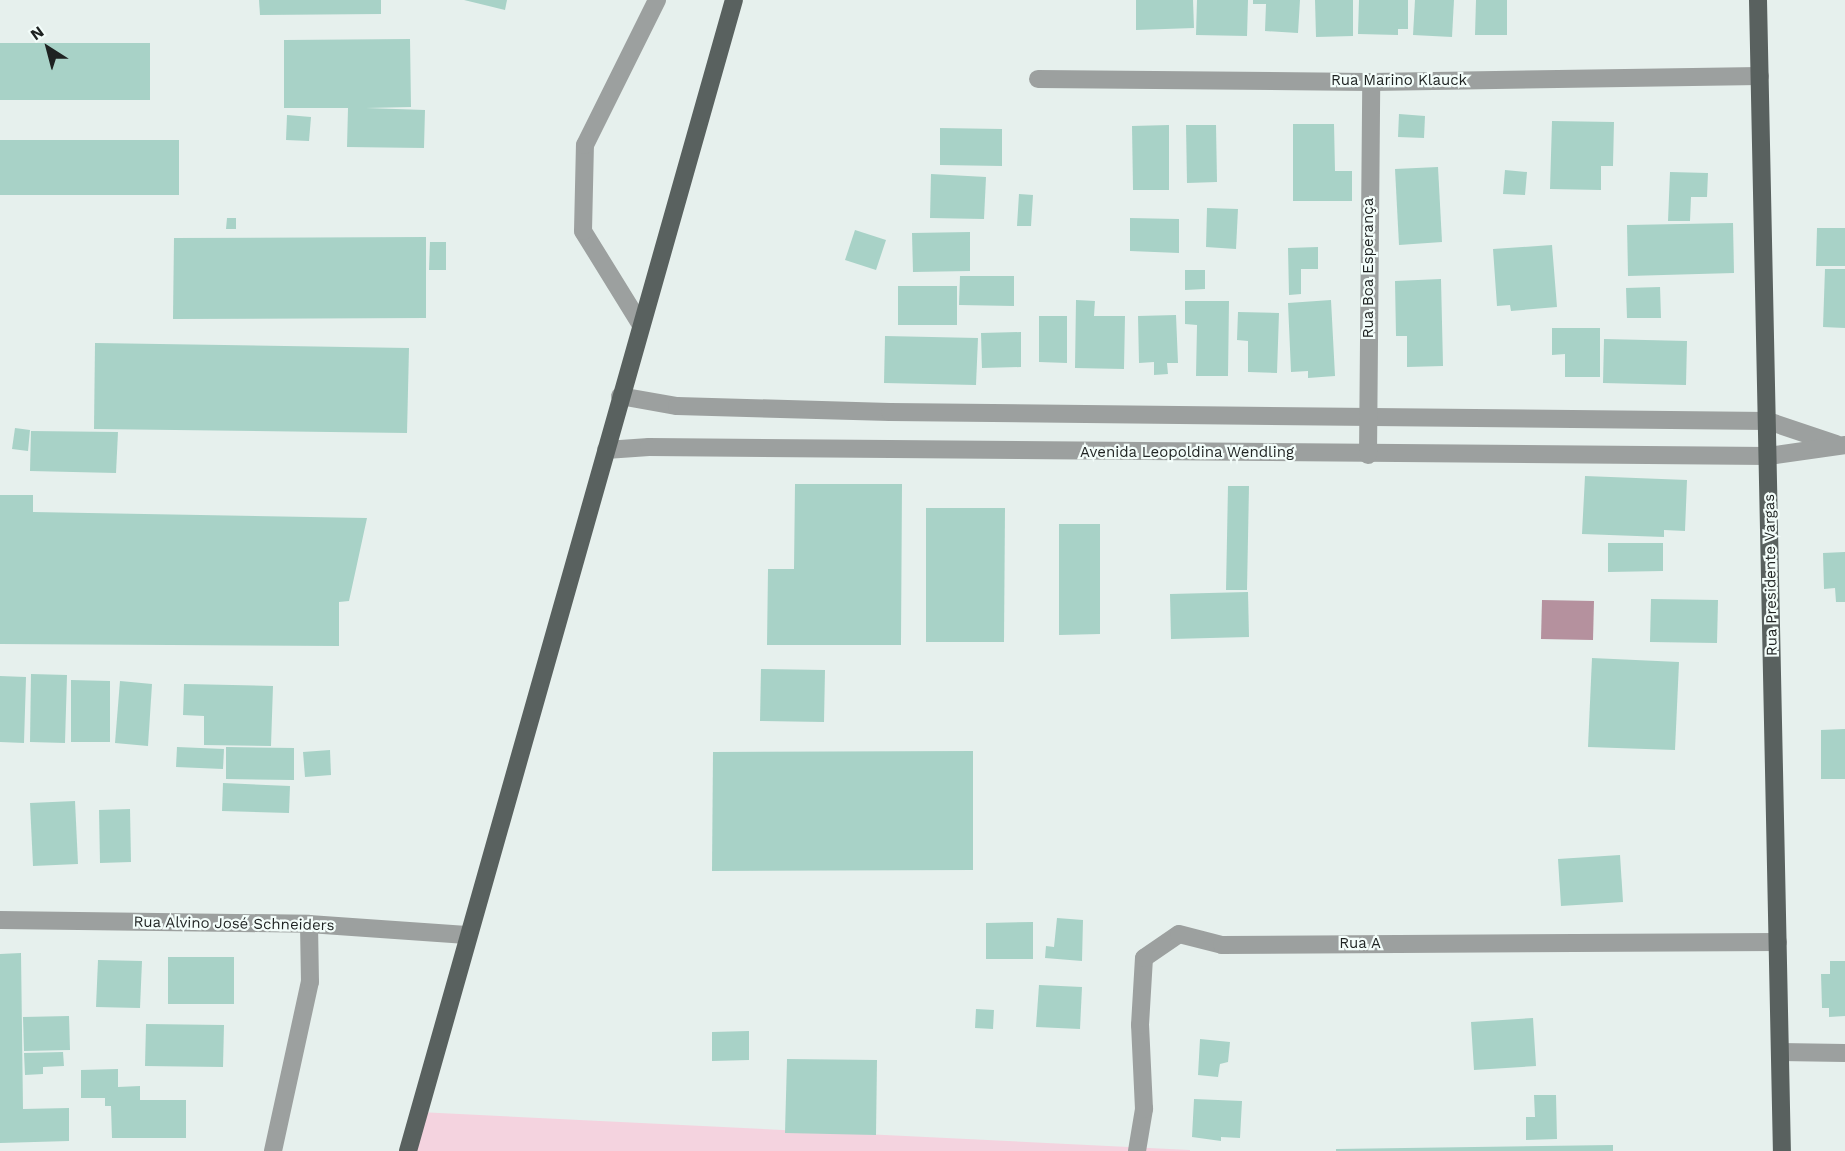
<!DOCTYPE html>
<html>
<head>
<meta charset="utf-8">
<style>
  body { margin:0 }
  #map { position:relative; width:1845px; height:1151px; overflow:hidden; background:#e6f0ed; font-family:"Work Sans",sans-serif }
  div>[style] { position:absolute }
  .green>* { inset:0; background:#f4d3df }
  .water>* { inset:0; background:#b5919e }
  .building>* { inset:0; background:#a8d2c7 }
  .minor>* { height:18px; margin:-9px; padding:0 9px; transform-origin:9px; border-radius:9px; background:#9ca09f }
  .major>* { height:18px; margin:-9px; padding:0 9px; transform-origin:9px; border-radius:9px; background:#59615f }
  span { translate:-50% -50%; white-space:nowrap; text-align:center; line-height:1.15; -webkit-text-stroke:4.5px #f3fdfa; paint-order:stroke }
  .street-label { font-size:15px; color:#1e2221 }
  .north { position:absolute; left:18px; top:18px; width:60px; height:60px; -webkit-text-stroke:4px #f3fdfa; paint-order:stroke; rotate:324deg; font-size:16px; font-weight:700; line-height:24px; text-align:center; color:#1e2221 }
  .north::after { content:''; display:block; margin:auto; width:21px; height:27px; background:#1e2221; clip-path:polygon(50% 0,100% 100%,50% 72%,0 100%) }
</style>
</head>
<body>
<div id="map">
  <div class="green">
    <i style="clip-path:polygon(419px 1112px,1190px 1150px,1190px 1151px,408px 1151px)"></i>
  </div>
  <div class="water">
    <i style="clip-path:polygon(1542px 600px,1594px 601px,1593px 640px,1541px 639px)"></i>
  </div>
  <div class="building">
    <i style="clip-path:polygon(259px 0,381px 0,381px 14px,260px 15px)"></i>
    <i style="clip-path:polygon(464px 0,507px 0,505px 10px)"></i>
    <i style="clip-path:polygon(1136px 0,1193px 0,1194px 28px,1136px 30px)"></i>
    <i style="clip-path:polygon(1197px 0,1248px 0,1247px 36px,1196px 35px)"></i>
    <i style="clip-path:polygon(1253px 0,1300px 0,1298px 33px,1265px 31px,1266px 4px,1253px 4px)"></i>
    <i style="clip-path:polygon(1315px 0,1353px 0,1353px 36px,1316px 37px)"></i>
    <i style="clip-path:polygon(1359px 0,1408px 0,1408px 29px,1398px 29px,1398px 35px,1358px 34px)"></i>
    <i style="clip-path:polygon(1415px 0,1454px 0,1452px 37px,1413px 35px)"></i>
    <i style="clip-path:polygon(1476px 0,1507px 0,1507px 35px,1475px 35px)"></i>
    <i style="clip-path:polygon(410px 39px,411px 107px,366px 108px,425px 110px,424px 148px,347px 147px,348px 108px,284px 108px,284px 40px)"></i>
    <i style="clip-path:polygon(0 43px,150px 43px,150px 100px,0 100px)"></i>
    <i style="clip-path:polygon(1399px 114px,1425px 116px,1424px 138px,1398px 137px)"></i>
    <i style="clip-path:polygon(287px 115px,311px 117px,309px 141px,286px 140px)"></i>
    <i style="clip-path:polygon(1552px 121px,1614px 122px,1613px 166px,1601px 166px,1601px 190px,1550px 189px)"></i>
    <i style="clip-path:polygon(1293px 124px,1334px 124px,1335px 171px,1352px 171px,1352px 201px,1293px 201px)"></i>
    <i style="clip-path:polygon(1169px 125px,1169px 190px,1133px 190px,1132px 126px)"></i>
    <i style="clip-path:polygon(1186px 125px,1216px 125px,1217px 182px,1187px 183px)"></i>
    <i style="clip-path:polygon(940px 128px,1002px 129px,1002px 166px,940px 165px)"></i>
    <i style="clip-path:polygon(0 140px,179px 140px,179px 195px,0 195px)"></i>
    <i style="clip-path:polygon(1438px 167px,1442px 242px,1399px 245px,1395px 169px)"></i>
    <i style="clip-path:polygon(1505px 170px,1527px 172px,1525px 195px,1503px 194px)"></i>
    <i style="clip-path:polygon(1670px 172px,1708px 173px,1707px 197px,1691px 197px,1690px 221px,1668px 221px)"></i>
    <i style="clip-path:polygon(931px 174px,986px 177px,984px 219px,930px 218px)"></i>
    <i style="clip-path:polygon(1019px 194px,1033px 195px,1031px 226px,1017px 226px)"></i>
    <i style="clip-path:polygon(1207px 208px,1238px 209px,1236px 249px,1206px 247px)"></i>
    <i style="clip-path:polygon(227px 218px,236px 218px,236px 229px,226px 229px)"></i>
    <i style="clip-path:polygon(1130px 218px,1179px 219px,1179px 253px,1130px 251px)"></i>
    <i style="clip-path:polygon(1733px 223px,1734px 273px,1628px 276px,1627px 225px)"></i>
    <i style="clip-path:polygon(1817px 228px,1845px 228px,1845px 266px,1816px 266px)"></i>
    <i style="clip-path:polygon(855px 230px,886px 240px,876px 270px,845px 260px)"></i>
    <i style="clip-path:polygon(970px 232px,970px 271px,913px 272px,912px 233px)"></i>
    <i style="clip-path:polygon(426px 237px,426px 318px,173px 319px,174px 238px)"></i>
    <i style="clip-path:polygon(430px 242px,446px 242px,446px 270px,429px 270px)"></i>
    <i style="clip-path:polygon(1552px 245px,1557px 307px,1511px 311px,1510px 305px,1497px 306px,1493px 249px)"></i>
    <i style="clip-path:polygon(1318px 247px,1318px 269px,1301px 269px,1301px 294px,1289px 295px,1288px 248px)"></i>
    <i style="clip-path:polygon(1825px 269px,1845px 269px,1845px 328px,1823px 327px)"></i>
    <i style="clip-path:polygon(1185px 270px,1205px 270px,1205px 289px,1185px 290px)"></i>
    <i style="clip-path:polygon(960px 276px,1014px 276px,1014px 306px,959px 305px)"></i>
    <i style="clip-path:polygon(1441px 279px,1443px 366px,1407px 367px,1407px 336px,1396px 336px,1395px 281px)"></i>
    <i style="clip-path:polygon(898px 286px,957px 286px,957px 325px,898px 325px)"></i>
    <i style="clip-path:polygon(1660px 287px,1661px 318px,1627px 318px,1626px 288px)"></i>
    <i style="clip-path:polygon(1076px 300px,1095px 301px,1094px 316px,1125px 316px,1124px 369px,1075px 368px)"></i>
    <i style="clip-path:polygon(1331px 300px,1335px 376px,1308px 378px,1308px 371px,1291px 372px,1288px 303px)"></i>
    <i style="clip-path:polygon(1185px 301px,1229px 301px,1228px 376px,1196px 376px,1197px 325px,1185px 324px)"></i>
    <i style="clip-path:polygon(1238px 312px,1279px 313px,1277px 373px,1248px 372px,1248px 341px,1237px 340px)"></i>
    <i style="clip-path:polygon(1176px 315px,1178px 363px,1167px 363px,1168px 374px,1154px 375px,1154px 362px,1139px 363px,1138px 316px)"></i>
    <i style="clip-path:polygon(1039px 316px,1067px 316px,1067px 363px,1039px 362px)"></i>
    <i style="clip-path:polygon(1552px 328px,1600px 328px,1600px 377px,1565px 377px,1565px 354px,1552px 355px)"></i>
    <i style="clip-path:polygon(1021px 332px,1021px 367px,982px 368px,981px 333px)"></i>
    <i style="clip-path:polygon(885px 336px,978px 338px,976px 385px,884px 383px)"></i>
    <i style="clip-path:polygon(1604px 339px,1687px 341px,1686px 385px,1603px 383px)"></i>
    <i style="clip-path:polygon(95px 343px,409px 348px,407px 433px,94px 429px)"></i>
    <i style="clip-path:polygon(15px 428px,30px 430px,28px 451px,12px 449px)"></i>
    <i style="clip-path:polygon(31px 431px,118px 432px,116px 473px,30px 471px)"></i>
    <i style="clip-path:polygon(1585px 476px,1687px 480px,1685px 531px,1664px 530px,1664px 537px,1582px 534px)"></i>
    <i style="clip-path:polygon(795px 484px,902px 484px,901px 645px,767px 645px,768px 569px,794px 569px)"></i>
    <i style="clip-path:polygon(1228px 486px,1249px 486px,1247px 590px,1226px 590px)"></i>
    <i style="clip-path:polygon(0 495px,33px 495px,33px 512px,367px 518px,349px 601px,339px 602px,339px 646px,0 644px)"></i>
    <i style="clip-path:polygon(926px 508px,1005px 508px,1004px 642px,926px 642px)"></i>
    <i style="clip-path:polygon(1059px 524px,1100px 524px,1100px 634px,1059px 635px)"></i>
    <i style="clip-path:polygon(1608px 543px,1663px 543px,1663px 571px,1608px 572px)"></i>
    <i style="clip-path:polygon(1845px 552px,1845px 602px,1836px 602px,1835px 588px,1824px 589px,1823px 553px)"></i>
    <i style="clip-path:polygon(1248px 592px,1249px 637px,1171px 639px,1170px 594px)"></i>
    <i style="clip-path:polygon(1651px 599px,1718px 600px,1717px 643px,1650px 642px)"></i>
    <i style="clip-path:polygon(1592px 658px,1679px 662px,1675px 750px,1588px 747px)"></i>
    <i style="clip-path:polygon(761px 669px,825px 670px,824px 722px,760px 721px)"></i>
    <i style="clip-path:polygon(31px 674px,67px 675px,65px 743px,30px 742px)"></i>
    <i style="clip-path:polygon(0 676px,26px 677px,24px 743px,0 742px)"></i>
    <i style="clip-path:polygon(71px 680px,110px 681px,110px 742px,71px 742px)"></i>
    <i style="clip-path:polygon(120px 681px,152px 684px,148px 746px,115px 743px)"></i>
    <i style="clip-path:polygon(184px 684px,273px 686px,271px 746px,204px 745px,204px 716px,183px 715px)"></i>
    <i style="clip-path:polygon(1845px 729px,1845px 779px,1821px 779px,1821px 730px)"></i>
    <i style="clip-path:polygon(177px 747px,224px 749px,223px 769px,176px 767px)"></i>
    <i style="clip-path:polygon(226px 747px,294px 748px,294px 780px,226px 779px)"></i>
    <i style="clip-path:polygon(330px 750px,331px 775px,305px 777px,303px 752px)"></i>
    <i style="clip-path:polygon(973px 751px,973px 870px,712px 871px,713px 752px)"></i>
    <i style="clip-path:polygon(223px 783px,290px 786px,289px 813px,222px 811px)"></i>
    <i style="clip-path:polygon(75px 801px,78px 864px,33px 866px,30px 803px)"></i>
    <i style="clip-path:polygon(130px 809px,131px 862px,100px 863px,99px 810px)"></i>
    <i style="clip-path:polygon(1620px 855px,1623px 902px,1561px 906px,1558px 859px)"></i>
    <i style="clip-path:polygon(1057px 918px,1083px 920px,1082px 961px,1045px 958px,1046px 946px,1054px 947px)"></i>
    <i style="clip-path:polygon(1033px 922px,1033px 959px,986px 959px,986px 923px)"></i>
    <i style="clip-path:polygon(21px 953px,23px 1109px,69px 1108px,69px 1141px,0 1143px,0 954px)"></i>
    <i style="clip-path:polygon(168px 957px,234px 957px,234px 1004px,168px 1004px)"></i>
    <i style="clip-path:polygon(98px 960px,142px 961px,140px 1008px,96px 1007px)"></i>
    <i style="clip-path:polygon(1830px 961px,1845px 961px,1845px 1016px,1829px 1017px,1829px 1008px,1822px 1008px,1821px 974px,1830px 974px)"></i>
    <i style="clip-path:polygon(1039px 985px,1082px 987px,1080px 1029px,1036px 1027px)"></i>
    <i style="clip-path:polygon(976px 1009px,994px 1010px,993px 1029px,975px 1028px)"></i>
    <i style="clip-path:polygon(69px 1016px,70px 1050px,24px 1051px,23px 1017px)"></i>
    <i style="clip-path:polygon(1533px 1018px,1536px 1066px,1474px 1070px,1471px 1022px)"></i>
    <i style="clip-path:polygon(146px 1024px,224px 1025px,223px 1067px,145px 1066px)"></i>
    <i style="clip-path:polygon(749px 1031px,749px 1060px,712px 1061px,712px 1032px)"></i>
    <i style="clip-path:polygon(1200px 1039px,1230px 1042px,1228px 1062px,1220px 1064px,1218px 1077px,1198px 1075px)"></i>
    <i style="clip-path:polygon(63px 1052px,64px 1066px,43px 1067px,43px 1074px,25px 1075px,24px 1053px)"></i>
    <i style="clip-path:polygon(787px 1059px,877px 1060px,876px 1135px,785px 1133px)"></i>
    <i style="clip-path:polygon(118px 1069px,118px 1087px,140px 1086px,140px 1100px,186px 1100px,186px 1138px,112px 1138px,111px 1106px,105px 1106px,105px 1098px,81px 1098px,81px 1070px)"></i>
    <i style="clip-path:polygon(1534px 1095px,1556px 1095px,1557px 1139px,1526px 1140px,1526px 1117px,1535px 1117px)"></i>
    <i style="clip-path:polygon(1194px 1099px,1242px 1101px,1240px 1138px,1221px 1137px,1221px 1141px,1192px 1137px)"></i>
    <i style="clip-path:polygon(1613px 1145px,1613px 1151px,1336px 1151px,1336px 1149px)"></i>
  </div>
  <div class="minor">
    <i style="left:1038px;top:79px;width:333px;rotate:0.5deg"></i>
    <i style="left:1371px;top:82px;width:389px;rotate:-0.9deg"></i>
    <i style="left:641px;top:325px;width:110px;rotate:-121.7deg"></i>
    <i style="left:583px;top:231px;width:86px;rotate:-88.7deg"></i>
    <i style="left:585px;top:145px;width:162px;rotate:-63.6deg"></i>
    <i style="left:620px;top:396px;width:58px;rotate:10deg"></i>
    <i style="left:677px;top:406px;width:213px;rotate:1.6deg"></i>
    <i style="left:890px;top:412px;width:878px;rotate:0.59deg"></i>
    <i style="left:1768px;top:421px;width:72px;rotate:18.7deg"></i>
    <i style="left:606px;top:450px;width:43px;rotate:-4deg"></i>
    <i style="left:649px;top:447px;width:1120px;rotate:0.46deg"></i>
    <i style="left:1769px;top:456px;width:77px;rotate:-8.2deg"></i>
    <i style="left:1368px;top:455px;width:373px;rotate:-89.5deg"></i>
    <i style="left:0;top:920px;width:309px;rotate:0.7deg"></i>
    <i style="left:309px;top:924px;width:158px;rotate:4deg"></i>
    <i style="left:1780px;top:1052px;width:65px;rotate:0.9deg"></i>
    <i style="left:273px;top:1151px;width:173px;rotate:-77.7deg"></i>
    <i style="left:310px;top:982px;width:58px;rotate:-91deg"></i>
    <i style="left:1137px;top:1151px;width:43px;rotate:-80.5deg"></i>
    <i style="left:1144px;top:1109px;width:84px;rotate:-92.7deg"></i>
    <i style="left:1140px;top:1025px;width:67px;rotate:-86.6deg"></i>
    <i style="left:1144px;top:958px;width:42px;rotate:-34.4deg"></i>
    <i style="left:1179px;top:934px;width:44px;rotate:14.3deg"></i>
    <i style="left:1222px;top:945px;width:556px;rotate:-0.31deg"></i>
  </div>
  <div class="major">
    <i style="left:1758px;top:0;width:1151px;rotate:88.81deg"></i>
    <i style="left:408px;top:1151px;width:1196px;rotate:-74.19deg"></i>
  </div>
  <div class="street-label">
    <span style="left:1399px;top:81px">Rua Marino Klauck</span>
    <span style="left:1369px;top:268px;rotate:-90deg">Rua Boa Esperança</span>
    <span style="left:1187px;top:453px">Avenida Leopoldina Wendling</span>
    <span style="left:1771px;top:575px;rotate:-91deg">Rua Presidente Vargas</span>
    <span style="left:234px;top:924px;rotate:1deg">Rua Alvino José Schneiders</span>
    <span style="left:1360px;top:944px">Rua A</span>
  </div>
  <div class="north">N</div>
</div>
</body>
</html>
